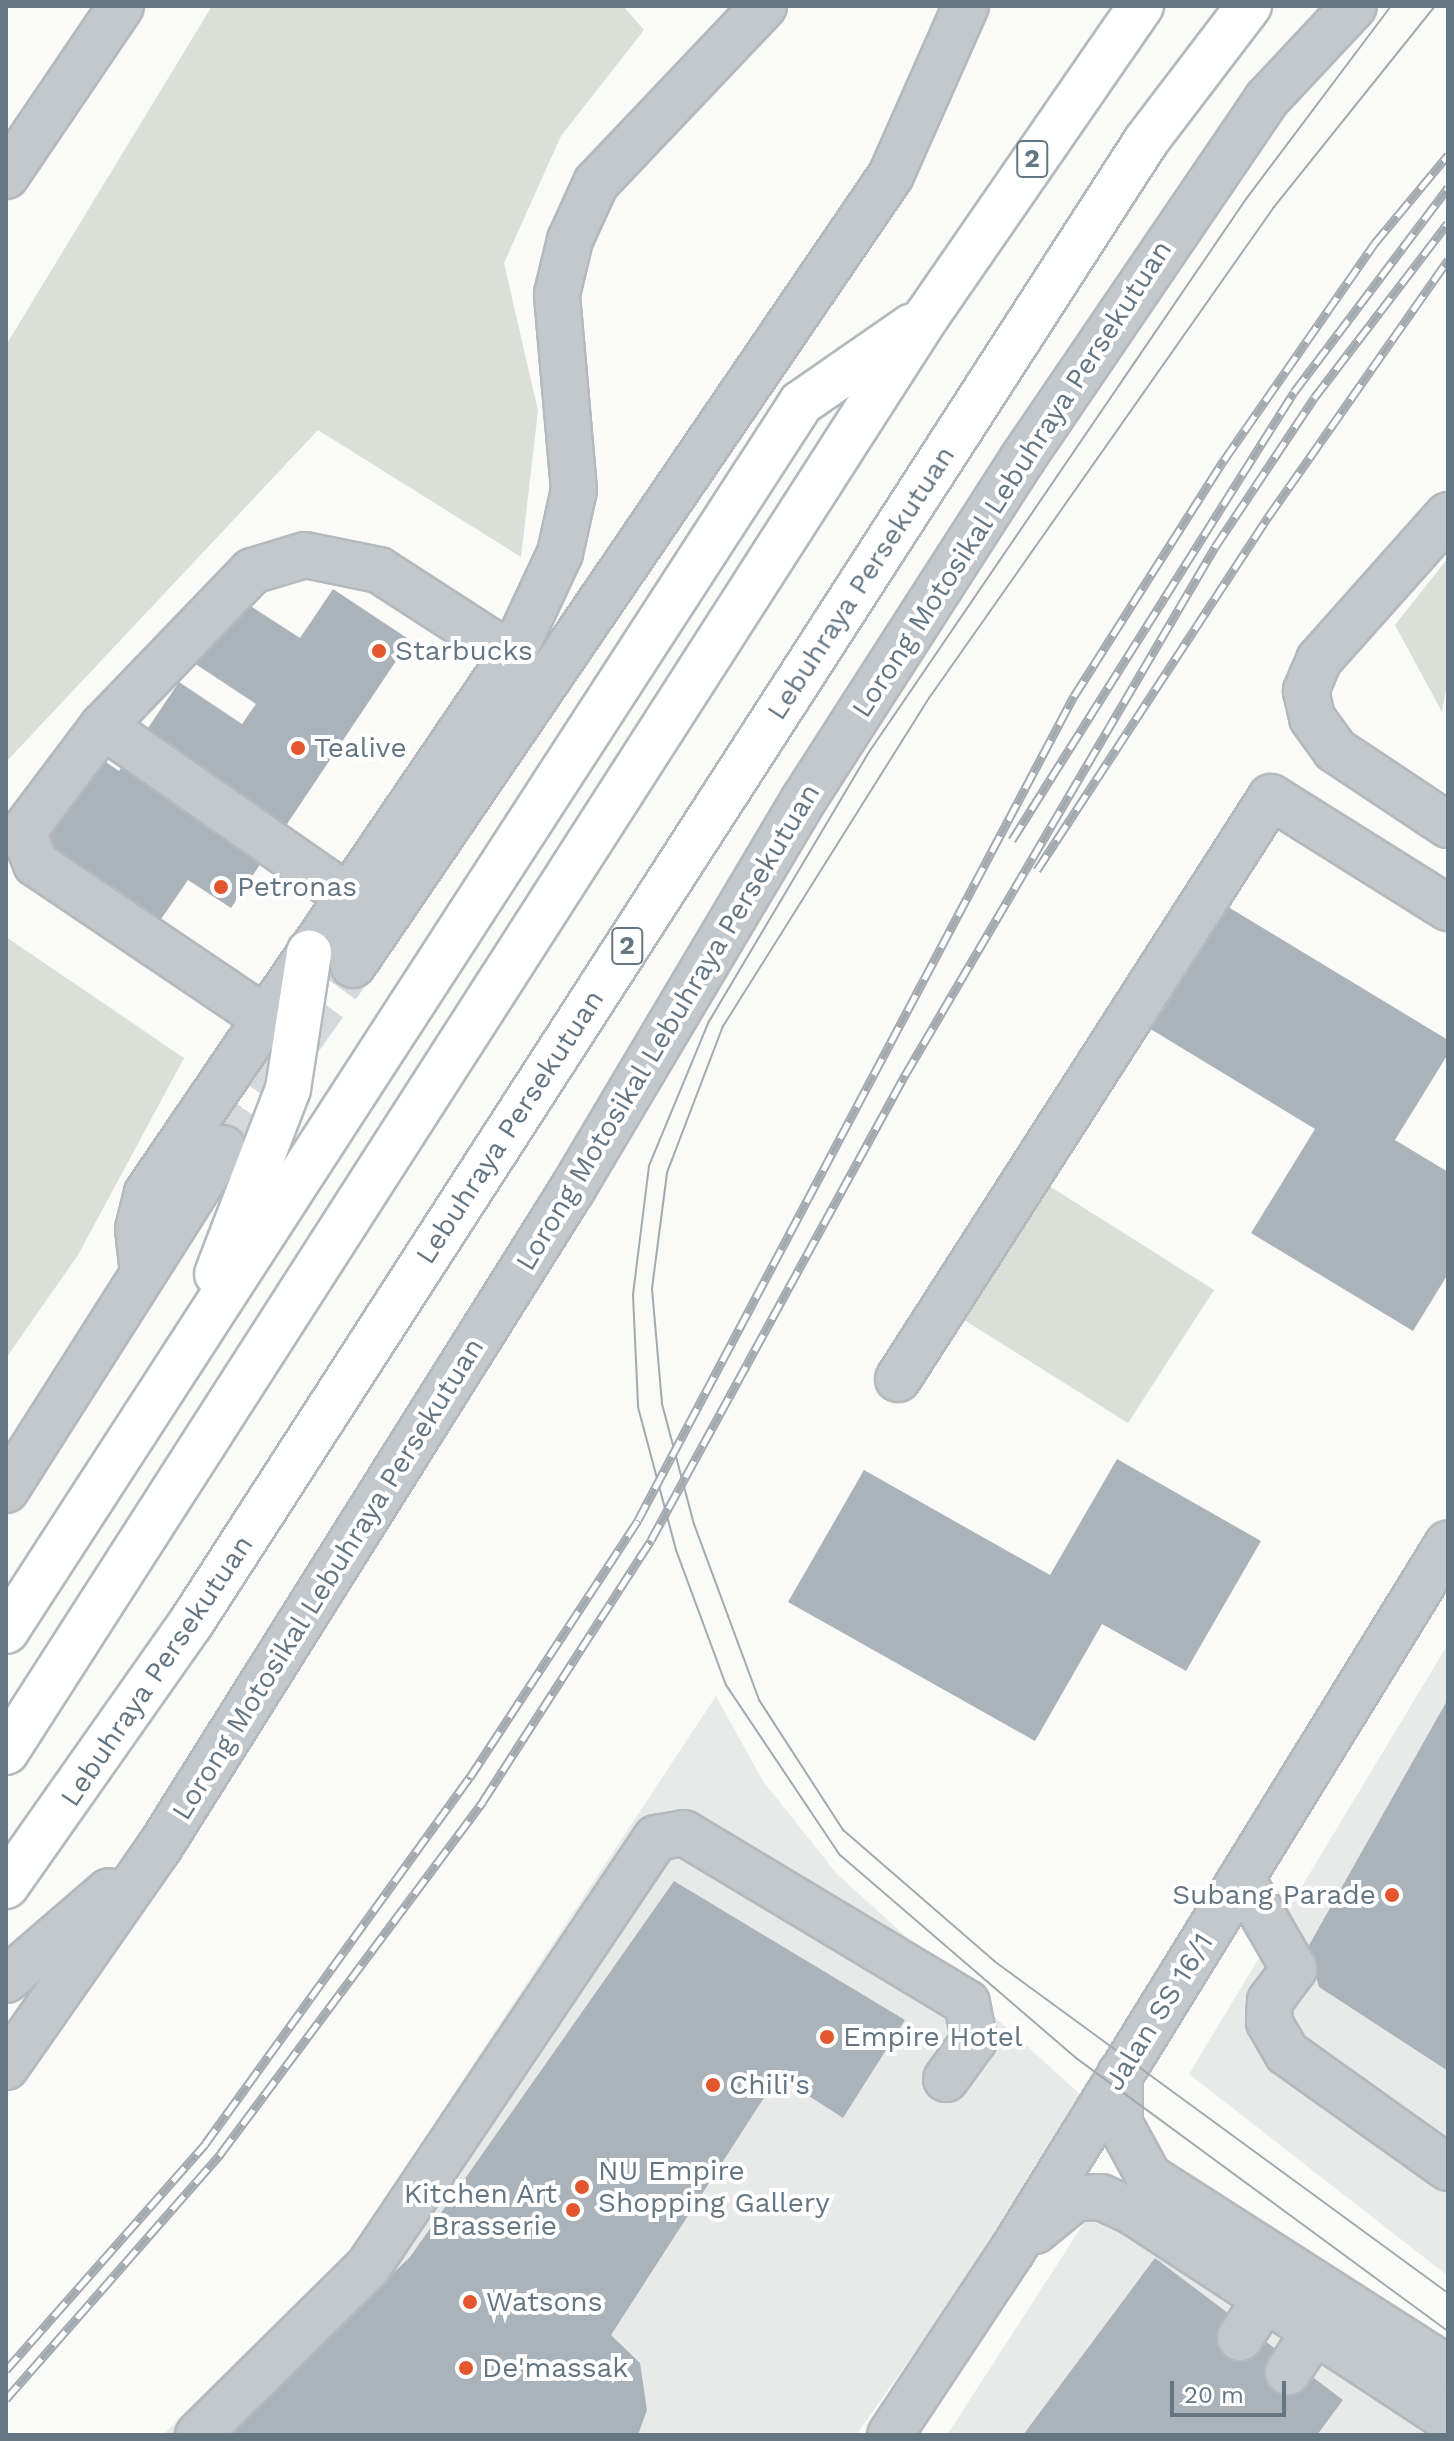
<!DOCTYPE html>
<html>
<head>
<meta charset="utf-8">
<style>
  body { margin:0 }
  #map { position:relative; width:1454px; height:2441px; overflow:hidden; background:#fafaf8; font-family:"Work Sans",sans-serif }
  div>[style] { position:absolute }
  .built>* { inset:0; background:#e8e9e9 }
  .green>* { inset:0; background:#dadfd7 }
  .building>* { inset:0; background:#aab3b9 }
  .minor-tunnel>* { height:44px; margin-top:-22px; transform-origin:0; background:repeating-linear-gradient(90deg,#d5d9db 0 44px,transparent 0 66px) }
  .roads { filter:drop-shadow(2px 0 #b4b9bd) drop-shadow(-2px 0 #b4b9bd) drop-shadow(0 2px #b4b9bd) drop-shadow(0 -2px #b4b9bd) }
  .minor>* { height:44px; margin:-22px; padding:0 22px; transform-origin:22px; border-radius:22px; background:#c3c8cc }
  .highway>* { height:44px; margin:-22px; padding:0 22px; transform-origin:22px; border-radius:22px; background:#fff }
  .tram>* { height:2px; margin:-1px; padding:0 1px; transform-origin:1px; border-radius:1px; background:#a2aab0 }
  .rail>* { height:9px; margin-top:-4.5px; transform-origin:0; background:repeating-linear-gradient(90deg,#fff 0 18px,#a2aab0 0 36px); box-sizing:border-box; border-block:2px solid #a2aab0 }
  .dots>* { width:22px; height:22px; translate:-50% -50%; box-sizing:border-box; border:4px solid #fff; border-radius:50% }
  span { translate:-50% -50%; white-space:nowrap; text-align:center; line-height:1.15; -webkit-text-stroke:8px #fff; paint-order:stroke }
  .shield-label span { padding:2px 6px; background:#fff; border:2px solid; border-radius:6px; -webkit-text-stroke-width:0 }
  .shield-label { font-size:26px; color:#657683; font-weight:700 }
  .street-label { font-size:28px; color:#657683 }
  .poi-label { font-size:28px; color:#657683 }
  .left { translate:0 -50%; text-align:left }
  .right { translate:-100% -50%; text-align:right }
  .frame { position:absolute; inset:0; border:8px solid #657683; pointer-events:none }
  .scale { position:absolute; left:1170px; top:2381px; width:116px; height:36px; box-sizing:border-box; border:4px solid #657683; border-top:0; padding-left:10px; font-size:24px; line-height:28px; white-space:nowrap; color:#657683; -webkit-text-stroke:6px #fff; paint-order:stroke }
</style>
</head>
<body>
<div id="map">
  <div class="built">
    <i style="clip-path:polygon(1448px 1644px,1448px 2276px,1189px 2074px)"></i>
    <i style="clip-path:polygon(716px 1696px,763px 1781px,837px 1874px,1082px 2096px,982px 2258px,856px 2435px,163px 2435px,348px 2254px)"></i>
    <i style="clip-path:polygon(1093px 2209px,1435px 2435px,947px 2435px)"></i>
  </div>
  <div class="green">
    <i style="clip-path:polygon(212px 6px,623px 6px,644px 30px,561px 136px,504px 263px,538px 411px,521px 557px,318px 430px,6px 762px,6px 345px)"></i>
    <i style="clip-path:polygon(1448px 558px,1448px 679px,1442px 712px,1395px 625px)"></i>
    <i style="clip-path:polygon(6px 937px,184px 1058px,78px 1255px,6px 1358px)"></i>
    <i style="clip-path:polygon(1046px 1184px,1214px 1290px,1128px 1423px,961px 1318px)"></i>
  </div>
  <div class="building">
    <i style="clip-path:polygon(333px 589px,410px 640px,231px 908px,188px 880px,157px 925px,28px 840px,88px 750px,119px 771px,179px 682px,242px 724px,256px 704px,188px 659px,232px 594px,300px 638px)"></i>
    <i style="clip-path:polygon(1215px 899px,1448px 1040px,1448px 1054px,1395px 1140px,1448px 1172px,1448px 1274px,1413px 1331px,1251px 1233px,1315px 1129px,1139px 1022px)"></i>
    <i style="clip-path:polygon(1117px 1459px,1261px 1541px,1186px 1671px,1102px 1624px,1035px 1741px,788px 1602px,864px 1470px,1050px 1575px)"></i>
    <i style="clip-path:polygon(1448px 1699px,1448px 2071px,1319px 1987px,1308px 1947px)"></i>
    <i style="clip-path:polygon(674px 1881px,905px 2020px,843px 2118px,778px 2076px,611px 2335px,640px 2363px,647px 2410px,638px 2435px,224px 2435px,410px 2257px)"></i>
    <i style="clip-path:polygon(1155px 2258px,1343px 2400px,1317px 2435px,1023px 2435px)"></i>
  </div>
  <div class="minor-tunnel">
    <i style="left:223px;top:1148px;width:224px;rotate:-54.6deg"></i>
  </div>
  <div class="roads">
    <div class="minor">
      <i style="left:6px;top:176px;width:205px;rotate:-55.9deg"></i>
      <i style="left:1448px;top:515px;width:194px;rotate:131.7deg"></i>
      <i style="left:1319px;top:660px;width:34px;rotate:113deg"></i>
      <i style="left:1306px;top:691px;width:28px;rotate:77deg"></i>
      <i style="left:1312px;top:718px;width:39px;rotate:54deg"></i>
      <i style="left:1335px;top:750px;width:136px;rotate:33.6deg"></i>
      <i style="left:103px;top:726px;width:215px;rotate:-46.1deg"></i>
      <i style="left:252px;top:571px;width:55px;rotate:-16.8deg"></i>
      <i style="left:305px;top:555px;width:76px;rotate:11.5deg"></i>
      <i style="left:379px;top:570px;width:158px;rotate:32.9deg"></i>
      <i style="left:353px;top:965px;width:956px;rotate:-55.74deg"></i>
      <i style="left:891px;top:175px;width:185px;rotate:-66.1deg"></i>
      <i style="left:263px;top:1017px;width:274px;rotate:-146deg"></i>
      <i style="left:36px;top:864px;width:35px;rotate:-112deg"></i>
      <i style="left:23px;top:832px;width:133px;rotate:-53deg"></i>
      <i style="left:103px;top:726px;width:299px;rotate:34.9deg"></i>
      <i style="left:143px;top:1273px;width:44px;rotate:-96.5deg"></i>
      <i style="left:138px;top:1229px;width:37px;rotate:-76deg"></i>
      <i style="left:147px;top:1193px;width:649px;rotate:-55.8deg"></i>
      <i style="left:512px;top:656px;width:114px;rotate:-65deg"></i>
      <i style="left:560px;top:553px;width:65px;rotate:-77.5deg"></i>
      <i style="left:574px;top:490px;width:197px;rotate:-95deg"></i>
      <i style="left:557px;top:294px;width:56px;rotate:-76.5deg"></i>
      <i style="left:570px;top:240px;width:63px;rotate:-65.5deg"></i>
      <i style="left:596px;top:183px;width:244px;rotate:-46.5deg"></i>
      <i style="left:898px;top:1379px;width:691px;rotate:-57.34deg"></i>
      <i style="left:1271px;top:797px;width:209px;rotate:32.1deg"></i>
      <i style="left:6px;top:1490px;width:405px;rotate:-57.6deg"></i>
      <i style="left:1242px;top:1879px;width:104px;rotate:60deg"></i>
      <i style="left:1294px;top:1969px;width:40px;rotate:127deg"></i>
      <i style="left:1270px;top:2001px;width:21px;rotate:93deg"></i>
      <i style="left:1269px;top:2022px;width:36px;rotate:60deg"></i>
      <i style="left:1287px;top:2053px;width:198px;rotate:35.5deg"></i>
      <i style="left:6px;top:1980px;width:136px;rotate:-40.8deg"></i>
      <i style="left:6px;top:2067px;width:267px;rotate:-55.1deg"></i>
      <i style="left:159px;top:1848px;width:779px;rotate:-57.9deg"></i>
      <i style="left:573px;top:1188px;width:452px;rotate:-59.3deg"></i>
      <i style="left:804px;top:799px;width:405px;rotate:-57.3deg"></i>
      <i style="left:1023px;top:458px;width:434px;rotate:-55.8deg"></i>
      <i style="left:1267px;top:99px;width:127px;rotate:-46.9deg"></i>
      <i style="left:1120px;top:2074px;width:50px;rotate:90deg"></i>
      <i style="left:1120px;top:2124px;width:60px;rotate:61.3deg"></i>
      <i style="left:1149px;top:2177px;width:355px;rotate:32.6deg"></i>
      <i style="left:1035px;top:2231px;width:52px;rotate:-39.5deg"></i>
      <i style="left:1075px;top:2198px;width:26px;rotate:-2deg"></i>
      <i style="left:1101px;top:2197px;width:35px;rotate:25deg"></i>
      <i style="left:1133px;top:2212px;width:377px;rotate:33.3deg"></i>
      <i style="left:1240px;top:2338px;width:46px;rotate:-57.3deg"></i>
      <i style="left:1288px;top:2372px;width:49px;rotate:-56.6deg"></i>
      <i style="left:198px;top:2435px;width:239px;rotate:-44.7deg"></i>
      <i style="left:368px;top:2267px;width:517px;rotate:-56.13deg"></i>
      <i style="left:656px;top:1838px;width:28px;rotate:-10deg"></i>
      <i style="left:684px;top:1833px;width:330px;rotate:31deg"></i>
      <i style="left:967px;top:2003px;width:38px;rotate:79deg"></i>
      <i style="left:974px;top:2040px;width:48px;rotate:125.7deg"></i>
      <i style="left:890px;top:2435px;width:221px;rotate:-56.5deg"></i>
      <i style="left:1012px;top:2251px;width:831px;rotate:-58.37deg"></i>
    </div>
    <div class="highway">
      <i style="left:217px;top:1274px;width:198px;rotate:-69deg"></i>
      <i style="left:288px;top:1089px;width:138px;rotate:-81.2deg"></i>
      <i style="left:6px;top:1631px;width:1463px;rotate:-57.08deg"></i>
      <i style="left:801px;top:403px;width:135px;rotate:-34.7deg"></i>
      <i style="left:6px;top:1752px;width:1706px;rotate:-57.33deg"></i>
      <i style="left:927px;top:316px;width:377px;rotate:-55.4deg"></i>
      <i style="left:6px;top:1886px;width:322px;rotate:-54.9deg"></i>
      <i style="left:191px;top:1623px;width:1763px;rotate:-57.2deg"></i>
      <i style="left:1146px;top:141px;width:170px;rotate:-52.7deg"></i>
    </div>
  </div>
  <div class="tram">
    <i style="left:1391px;top:6px;width:241px;rotate:126.9deg"></i>
    <i style="left:1246px;top:199px;width:669px;rotate:124.28deg"></i>
    <i style="left:869px;top:752px;width:313px;rotate:120.7deg"></i>
    <i style="left:709px;top:1021px;width:157px;rotate:112.5deg"></i>
    <i style="left:649px;top:1166px;width:130px;rotate:97.1deg"></i>
    <i style="left:633px;top:1295px;width:112px;rotate:87.4deg"></i>
    <i style="left:638px;top:1407px;width:148px;rotate:75.1deg"></i>
    <i style="left:676px;top:1550px;width:144px;rotate:69.7deg"></i>
    <i style="left:726px;top:1685px;width:205px;rotate:56.2deg"></i>
    <i style="left:840px;top:1855px;width:311px;rotate:40.7deg"></i>
    <i style="left:1076px;top:2058px;width:461px;rotate:36.3deg"></i>
    <i style="left:1435px;top:6px;width:258px;rotate:128.7deg"></i>
    <i style="left:1274px;top:207px;width:600px;rotate:125.09deg"></i>
    <i style="left:929px;top:698px;width:387px;rotate:122.1deg"></i>
    <i style="left:723px;top:1026px;width:157px;rotate:110.9deg"></i>
    <i style="left:667px;top:1173px;width:117px;rotate:97.4deg"></i>
    <i style="left:652px;top:1289px;width:115px;rotate:85deg"></i>
    <i style="left:662px;top:1404px;width:124px;rotate:75.1deg"></i>
    <i style="left:694px;top:1524px;width:188px;rotate:69.7deg"></i>
    <i style="left:759px;top:1700px;width:155px;rotate:57.1deg"></i>
    <i style="left:843px;top:1830px;width:200px;rotate:40.9deg"></i>
    <i style="left:994px;top:1961px;width:562px;rotate:36.18deg"></i>
  </div>
  <div class="rail">
    <i style="left:1012px;top:840px;width:529px;rotate:-57.81deg"></i>
    <i style="left:1294px;top:392px;width:256px;rotate:-53deg"></i>
    <i style="left:1037px;top:870px;width:422px;rotate:-56.8deg"></i>
    <i style="left:1268px;top:517px;width:314px;rotate:-55deg"></i>
    <i style="left:6px;top:2370px;width:301px;rotate:-48.6deg"></i>
    <i style="left:205px;top:2144px;width:453px;rotate:-54.2deg"></i>
    <i style="left:470px;top:1777px;width:307px;rotate:-56.8deg"></i>
    <i style="left:638px;top:1520px;width:932px;rotate:-62.12deg"></i>
    <i style="left:1074px;top:696px;width:280px;rotate:-57.6deg"></i>
    <i style="left:1224px;top:460px;width:263px;rotate:-55.2deg"></i>
    <i style="left:1374px;top:244px;width:116px;rotate:-50.3deg"></i>
    <i style="left:6px;top:2399px;width:327px;rotate:-48.8deg"></i>
    <i style="left:221px;top:2153px;width:439px;rotate:-53.3deg"></i>
    <i style="left:483px;top:1801px;width:310px;rotate:-57.2deg"></i>
    <i style="left:651px;top:1540px;width:530px;rotate:-61.36deg"></i>
    <i style="left:905px;top:1075px;width:612px;rotate:-59.58deg"></i>
    <i style="left:1215px;top:547px;width:179px;rotate:-56.4deg"></i>
    <i style="left:1314px;top:398px;width:220px;rotate:-52.6deg"></i>
  </div>
  <div class="dots">
    <i style="left:379px;top:651px;background:#e4572e"></i>
    <i style="left:298px;top:748px;background:#e4572e"></i>
    <i style="left:221px;top:887px;background:#e4572e"></i>
    <i style="left:1392px;top:1895px;background:#e4572e"></i>
    <i style="left:827px;top:2037px;background:#e4572e"></i>
    <i style="left:713px;top:2085px;background:#e4572e"></i>
    <i style="left:582px;top:2187px;background:#e4572e"></i>
    <i style="left:573px;top:2210px;background:#e4572e"></i>
    <i style="left:470px;top:2302px;background:#e4572e"></i>
    <i style="left:466px;top:2368px;background:#e4572e"></i>
  </div>
  <div class="shield-label">
    <span style="left:1032px;top:159px">2</span>
    <span style="left:627px;top:946px">2</span>
  </div>
  <div class="street-label">
    <span style="left:1012px;top:479px;rotate:-57deg">Lorong Motosikal Lebuhraya Persekutuan</span>
    <span style="left:861px;top:583px;rotate:-57deg">Lebuhraya Persekutuan</span>
    <span style="left:668px;top:1027px;rotate:-59deg">Lorong Motosikal Lebuhraya Persekutuan</span>
    <span style="left:510px;top:1127px;rotate:-57deg">Lebuhraya Persekutuan</span>
    <span style="left:328px;top:1579px;rotate:-58deg">Lorong Motosikal Lebuhraya Persekutuan</span>
    <span style="left:157px;top:1671px;rotate:-56deg">Lebuhraya Persekutuan</span>
    <span style="left:1159px;top:2012px;rotate:-58deg">Jalan SS 16/1</span>
  </div>
  <div class="poi-label">
    <span class="left" style="left:395px;top:651px">Starbucks</span>
    <span class="left" style="left:314px;top:748px">Tealive</span>
    <span class="left" style="left:237px;top:887px">Petronas</span>
    <span class="right" style="left:1376px;top:1895px">Subang Parade</span>
    <span class="left" style="left:843px;top:2037px">Empire Hotel</span>
    <span class="left" style="left:729px;top:2085px">Chili's</span>
    <span class="left" style="left:598px;top:2187px">NU Empire<br>Shopping Gallery</span>
    <span class="right" style="left:557px;top:2210px">Kitchen Art<br>Brasserie</span>
    <span class="left" style="left:486px;top:2302px">Watsons</span>
    <span class="left" style="left:482px;top:2368px">De'massak</span>
  </div>
  <div class="frame"></div>
  <div class="scale">20 m</div>
</div>
</body>
</html>
